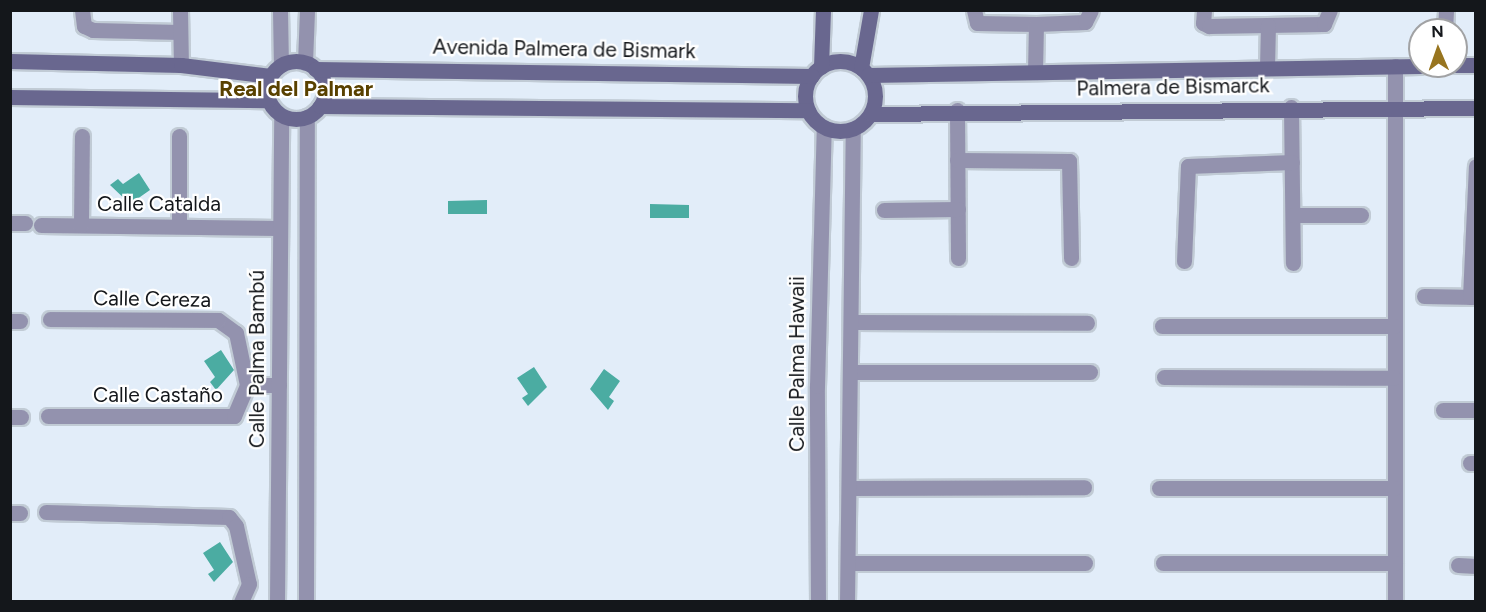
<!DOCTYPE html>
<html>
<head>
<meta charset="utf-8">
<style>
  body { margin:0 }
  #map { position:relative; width:1486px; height:612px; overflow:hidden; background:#e2edf9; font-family:Figtree,sans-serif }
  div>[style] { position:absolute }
  .water>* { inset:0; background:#4baca2 }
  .roads { filter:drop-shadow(2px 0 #c1cbd5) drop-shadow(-2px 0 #c1cbd5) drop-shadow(0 2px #c1cbd5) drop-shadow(0 -2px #c1cbd5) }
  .street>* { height:15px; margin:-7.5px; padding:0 7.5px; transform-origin:7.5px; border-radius:7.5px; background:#9392ae }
  .secondary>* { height:15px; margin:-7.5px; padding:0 7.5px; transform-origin:7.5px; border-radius:7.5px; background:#69678f }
  .secondary>.ring { margin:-7.5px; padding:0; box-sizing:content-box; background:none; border:15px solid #69678f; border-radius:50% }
  span { translate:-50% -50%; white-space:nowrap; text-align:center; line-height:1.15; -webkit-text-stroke:4.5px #fff; paint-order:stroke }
  .street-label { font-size:21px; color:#14171b }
  .neighbourhood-label { font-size:22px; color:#594100; font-weight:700 }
  .frame { position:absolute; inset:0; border:12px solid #14171b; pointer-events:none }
  .north { position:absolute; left:1408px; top:18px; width:60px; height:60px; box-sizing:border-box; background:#fff; border:2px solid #a1a2a4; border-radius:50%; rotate:358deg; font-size:16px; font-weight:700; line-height:24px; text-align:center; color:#14171b }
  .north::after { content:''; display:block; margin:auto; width:21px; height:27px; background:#98751f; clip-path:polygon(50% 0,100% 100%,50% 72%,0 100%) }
</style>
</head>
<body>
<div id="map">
  <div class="water">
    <i style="clip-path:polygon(139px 173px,150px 190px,130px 204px,110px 185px,118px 179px,123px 184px)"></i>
    <i style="clip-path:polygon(487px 200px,487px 214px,448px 214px,448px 201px)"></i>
    <i style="clip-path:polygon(650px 204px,689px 205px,689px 218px,650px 218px)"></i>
    <i style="clip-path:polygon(221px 350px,234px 370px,216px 390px,210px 382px,215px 377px,204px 361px)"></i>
    <i style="clip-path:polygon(534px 367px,547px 387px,528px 406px,522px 398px,528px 394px,517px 378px)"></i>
    <i style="clip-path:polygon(604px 369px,620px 381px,609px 397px,614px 401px,608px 410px,590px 389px)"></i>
    <i style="clip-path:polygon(220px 542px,233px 562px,214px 582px,208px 574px,214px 570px,203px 553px)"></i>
  </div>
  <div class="roads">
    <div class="street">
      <i style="left:82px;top:10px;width:16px;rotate:83deg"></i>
      <i style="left:84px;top:26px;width:10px;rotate:24deg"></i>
      <i style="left:93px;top:30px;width:87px;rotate:1.3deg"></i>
      <i style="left:180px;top:10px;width:55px;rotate:89deg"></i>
      <i style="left:280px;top:10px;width:55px;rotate:89deg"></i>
      <i style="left:974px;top:10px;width:13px;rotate:77deg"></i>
      <i style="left:977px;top:23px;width:59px;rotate:1deg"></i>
      <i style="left:1036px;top:24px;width:49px;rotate:-2.3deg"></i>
      <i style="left:1085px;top:22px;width:13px;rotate:-63deg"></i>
      <i style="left:1204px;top:10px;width:13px;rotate:94deg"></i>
      <i style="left:1203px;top:23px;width:7px;rotate:27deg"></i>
      <i style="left:1209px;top:26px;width:115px;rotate:-1deg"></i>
      <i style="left:1324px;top:24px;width:15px;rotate:-67deg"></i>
      <i style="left:1445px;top:30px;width:20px;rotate:-87deg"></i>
      <i style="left:305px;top:63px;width:53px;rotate:-87.8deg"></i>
      <i style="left:1395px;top:66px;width:536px;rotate:90deg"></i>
      <i style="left:1267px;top:68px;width:43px;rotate:-88.7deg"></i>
      <i style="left:1035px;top:72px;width:48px;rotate:-88.8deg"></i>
      <i style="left:1291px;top:107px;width:156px;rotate:89.3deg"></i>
      <i style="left:957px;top:110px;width:148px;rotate:89.6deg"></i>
      <i style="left:179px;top:136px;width:87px;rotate:90deg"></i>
      <i style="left:957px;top:160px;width:112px;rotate:0.5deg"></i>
      <i style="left:1069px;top:161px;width:97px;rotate:88.8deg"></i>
      <i style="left:884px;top:210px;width:74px;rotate:-0.8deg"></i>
      <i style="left:1293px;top:215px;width:68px"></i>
      <i style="left:10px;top:223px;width:15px"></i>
      <i style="left:41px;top:225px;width:237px;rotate:0.7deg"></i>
      <i style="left:81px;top:225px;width:89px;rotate:-89.4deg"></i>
      <i style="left:1184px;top:261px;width:95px;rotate:-87.6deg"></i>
      <i style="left:1188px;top:166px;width:104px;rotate:-2.2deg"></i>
      <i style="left:1424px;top:296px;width:52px;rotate:1.1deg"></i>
      <i style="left:1470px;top:297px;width:131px;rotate:-87.4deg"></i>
      <i style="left:10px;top:321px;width:10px"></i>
      <i style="left:854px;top:322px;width:233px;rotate:0.2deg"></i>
      <i style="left:1162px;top:326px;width:232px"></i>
      <i style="left:853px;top:372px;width:237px"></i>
      <i style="left:1164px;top:377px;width:230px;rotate:0.2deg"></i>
      <i style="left:247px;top:385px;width:32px"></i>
      <i style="left:1443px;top:410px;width:33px"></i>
      <i style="left:48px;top:416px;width:186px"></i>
      <i style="left:234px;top:416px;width:34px;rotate:-67deg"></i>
      <i style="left:247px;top:385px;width:53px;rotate:-101.9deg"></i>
      <i style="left:236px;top:333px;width:22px;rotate:-144deg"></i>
      <i style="left:218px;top:320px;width:168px;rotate:-179.7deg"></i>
      <i style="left:10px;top:417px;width:11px"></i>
      <i style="left:1470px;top:463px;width:6px"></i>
      <i style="left:850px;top:488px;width:234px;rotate:-0.2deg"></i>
      <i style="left:1159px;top:488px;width:235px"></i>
      <i style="left:46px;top:512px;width:183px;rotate:1.6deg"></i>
      <i style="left:229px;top:517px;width:11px;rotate:52deg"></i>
      <i style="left:236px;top:526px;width:59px;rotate:77.4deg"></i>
      <i style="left:249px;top:584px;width:20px;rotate:114deg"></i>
      <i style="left:10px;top:513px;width:10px"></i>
      <i style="left:848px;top:563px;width:237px"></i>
      <i style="left:1163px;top:563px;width:232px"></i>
      <i style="left:1458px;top:565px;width:18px;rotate:3deg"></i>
      <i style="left:277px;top:602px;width:486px;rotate:-89.5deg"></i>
      <i style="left:306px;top:602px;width:485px;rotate:-89.9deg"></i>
      <i style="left:818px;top:602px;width:216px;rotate:-90.3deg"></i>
      <i style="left:817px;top:386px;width:259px;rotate:-88.5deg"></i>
      <i style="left:847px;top:602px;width:473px;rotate:-89.3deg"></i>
    </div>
    <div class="secondary">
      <i style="left:10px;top:61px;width:171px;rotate:1.3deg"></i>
      <i style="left:181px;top:65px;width:90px;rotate:7deg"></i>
      <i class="ring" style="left:267px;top:61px;width:43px;height:43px"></i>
      <i class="ring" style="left:805px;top:61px;width:55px;height:55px"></i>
      <i style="left:1456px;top:65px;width:20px"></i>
      <i style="left:821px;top:67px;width:57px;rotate:-88deg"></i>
      <i style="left:861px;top:68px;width:59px;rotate:-80.2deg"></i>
      <i style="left:315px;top:69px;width:497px;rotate:0.8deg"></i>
      <i style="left:868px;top:75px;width:552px;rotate:-0.93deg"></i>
      <i style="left:10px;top:97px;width:258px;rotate:0.7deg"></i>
      <i style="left:320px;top:106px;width:488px;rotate:0.5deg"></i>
      <i style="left:871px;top:114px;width:605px;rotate:-0.57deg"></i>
    </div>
  </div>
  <div class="street-label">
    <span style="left:564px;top:49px;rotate:1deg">Avenida Palmera de Bismark</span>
    <span style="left:1173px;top:87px;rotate:-1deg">Palmera de Bismarck</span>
    <span style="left:159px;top:204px">Calle Catalda</span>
    <span style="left:152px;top:299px;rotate:1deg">Calle Cereza</span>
    <span style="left:257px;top:359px;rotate:-90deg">Calle Palma Bambú</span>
    <span style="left:797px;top:364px;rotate:-90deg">Calle Palma Hawaii</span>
    <span style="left:158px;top:395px">Calle Castaño</span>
  </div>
  <div class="neighbourhood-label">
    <span style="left:296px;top:89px">Real del Palmar</span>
  </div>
  <div class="frame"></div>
  <div class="north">N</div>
</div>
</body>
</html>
